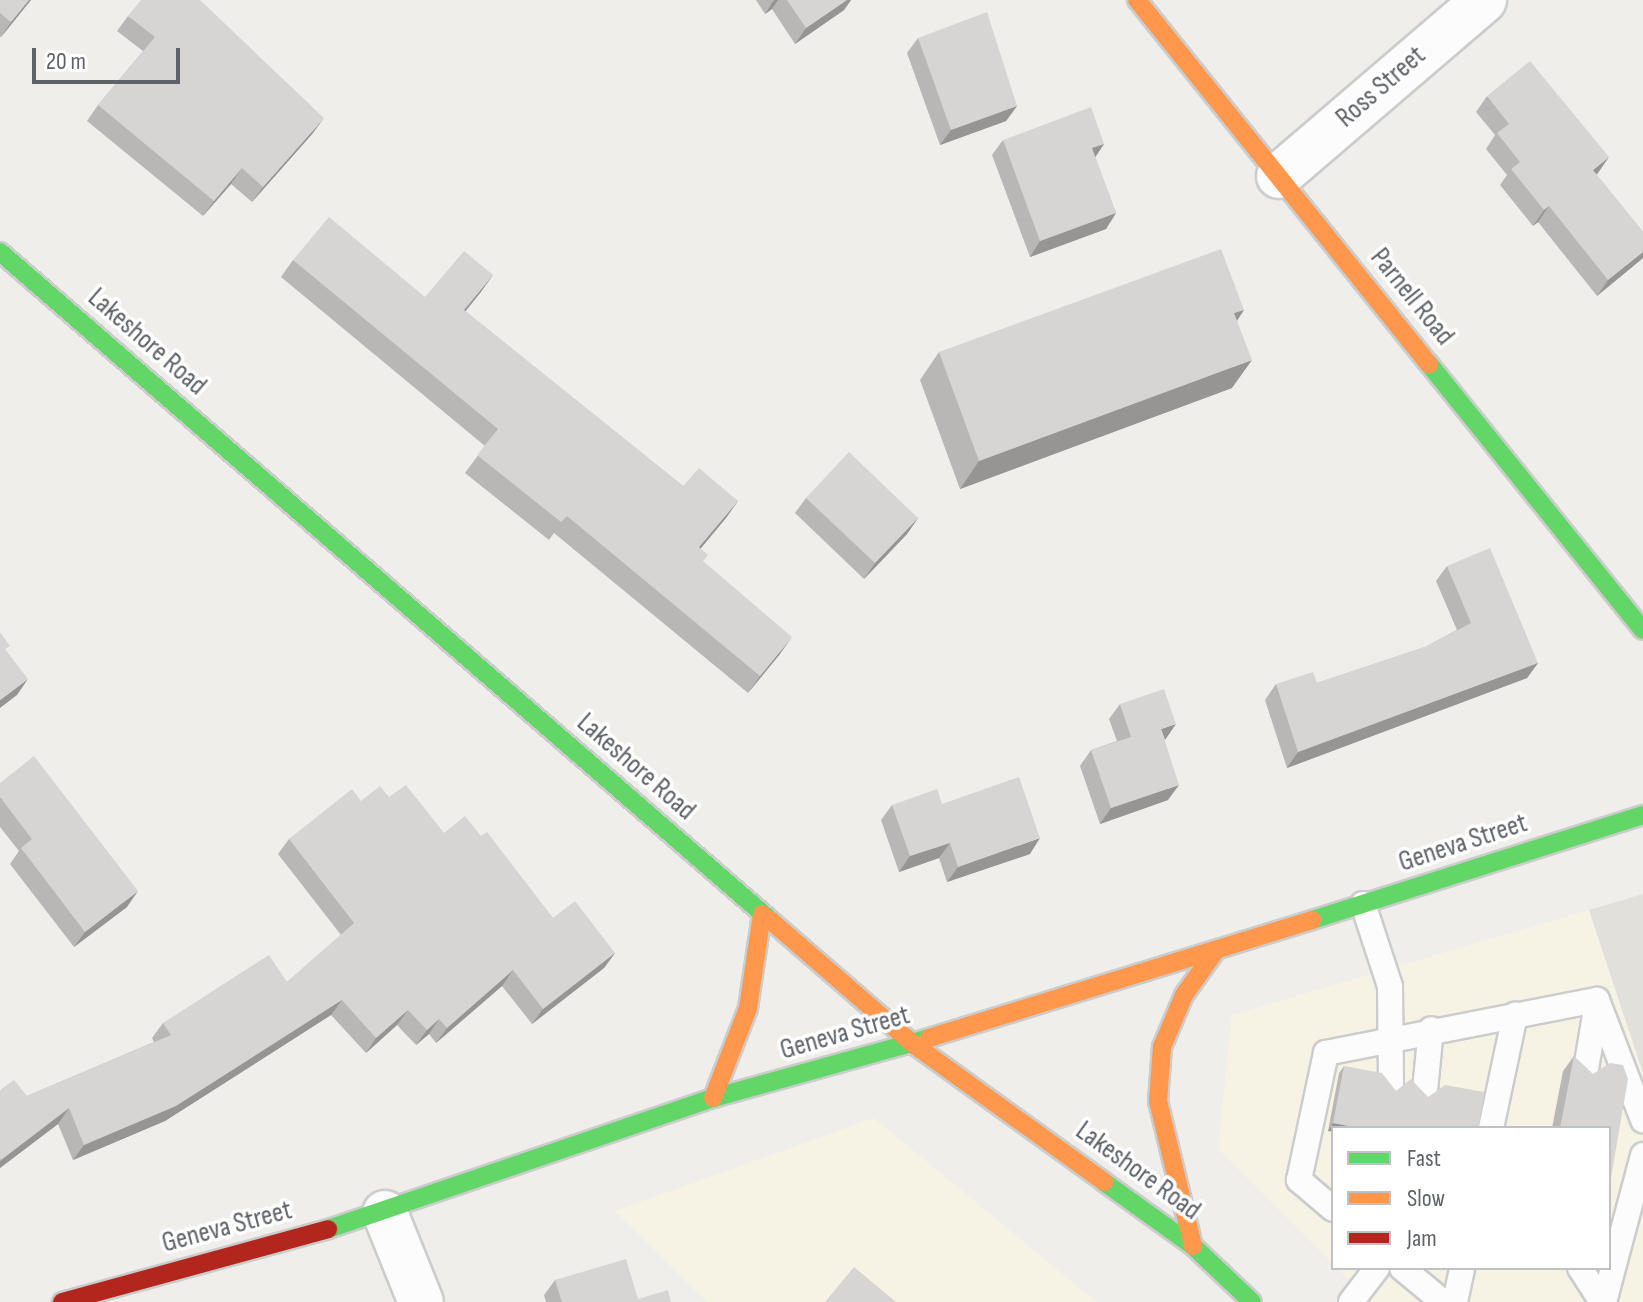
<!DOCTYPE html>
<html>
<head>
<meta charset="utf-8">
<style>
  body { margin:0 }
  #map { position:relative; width:1643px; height:1302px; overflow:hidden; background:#efeeea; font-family:"Sofia Sans Condensed",sans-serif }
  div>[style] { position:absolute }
  .commercial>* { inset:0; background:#f7f3e4 }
  .education>* { inset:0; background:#e2e0da }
  .roads { filter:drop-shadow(2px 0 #cbcccc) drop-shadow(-2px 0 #cbcccc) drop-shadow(0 2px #cbcccc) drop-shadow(0 -2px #cbcccc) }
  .lane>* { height:24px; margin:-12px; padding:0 12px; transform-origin:12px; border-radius:12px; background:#fdfcfc }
  .street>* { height:44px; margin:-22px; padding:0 22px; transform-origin:22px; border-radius:22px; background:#fdfcfc }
  .fast>* { height:18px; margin:-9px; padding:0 9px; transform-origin:9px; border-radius:9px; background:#63d668 }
  .slow>* { height:18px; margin:-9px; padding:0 9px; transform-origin:9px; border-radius:9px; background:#ff974d }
  .jam>* { height:18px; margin:-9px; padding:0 9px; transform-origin:9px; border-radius:9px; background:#b3261e }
  .wall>* { inset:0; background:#b8b7b5 }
  .shaded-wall>* { inset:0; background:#969594 }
  .building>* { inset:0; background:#d6d5d3 }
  span { translate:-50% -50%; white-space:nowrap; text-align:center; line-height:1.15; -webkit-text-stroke:7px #fff; paint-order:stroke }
  .street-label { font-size:28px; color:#5f6368 }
  .legend { position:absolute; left:1331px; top:1126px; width:280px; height:144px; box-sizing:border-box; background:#fff; border:2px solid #bfc1c3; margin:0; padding:10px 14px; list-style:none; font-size:24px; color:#5f6368 }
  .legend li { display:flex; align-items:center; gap:16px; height:40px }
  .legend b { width:40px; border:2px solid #bfc1c3 }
  .scale { position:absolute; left:32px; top:48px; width:148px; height:36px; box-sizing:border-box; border:4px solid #5f6368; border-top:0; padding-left:10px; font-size:24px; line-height:28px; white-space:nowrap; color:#5f6368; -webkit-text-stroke:6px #fff; paint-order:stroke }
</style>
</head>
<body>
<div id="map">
  <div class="commercial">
    <i style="clip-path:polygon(1589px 910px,1643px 1073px,1643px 1302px,1371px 1302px,1337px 1268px,1609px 1268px,1609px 1128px,1333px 1128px,1333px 1264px,1218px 1149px,1232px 1015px)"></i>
    <i style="clip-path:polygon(874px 1118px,1096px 1302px,707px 1302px,615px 1211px)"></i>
  </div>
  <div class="education">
    <i style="clip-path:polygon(1643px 894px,1643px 1073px,1589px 910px)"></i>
  </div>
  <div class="roads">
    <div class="lane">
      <i style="left:1363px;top:904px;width:86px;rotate:71.8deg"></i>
      <i style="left:1390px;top:986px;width:98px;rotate:89.4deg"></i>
      <i style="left:1585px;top:1075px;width:73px;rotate:-80.5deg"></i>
      <i style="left:1425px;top:1090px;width:61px;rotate:-84.4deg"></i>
      <i style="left:1491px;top:1128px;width:116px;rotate:-78deg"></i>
      <i style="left:1333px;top:1209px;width:45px;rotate:-139.5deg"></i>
      <i style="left:1299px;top:1180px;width:130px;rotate:-78deg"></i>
      <i style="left:1326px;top:1053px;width:276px;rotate:-11.1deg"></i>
      <i style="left:1597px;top:1000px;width:129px;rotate:69deg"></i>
      <i style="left:1402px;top:1268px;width:53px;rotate:39.7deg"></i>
      <i style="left:1580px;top:1268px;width:40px;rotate:57.1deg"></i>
      <i style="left:1351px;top:1302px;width:43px;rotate:-52.6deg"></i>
      <i style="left:1455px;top:1302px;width:35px;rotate:-78deg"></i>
      <i style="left:1604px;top:1302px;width:152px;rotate:-75.1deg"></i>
    </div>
    <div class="street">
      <i style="left:1279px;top:176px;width:270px;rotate:-40.6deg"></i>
      <i style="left:385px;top:1213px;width:96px;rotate:68deg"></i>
    </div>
    <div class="fast">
      <i style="left:0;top:252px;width:1019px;rotate:40.94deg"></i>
      <i style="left:1429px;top:364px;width:341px;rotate:51.2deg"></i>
      <i style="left:1312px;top:920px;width:347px;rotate:-17.6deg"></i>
      <i style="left:1104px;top:1182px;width:110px;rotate:35.7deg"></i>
      <i style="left:1193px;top:1246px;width:81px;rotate:43.5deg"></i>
      <i style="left:328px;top:1229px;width:407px;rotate:-18.8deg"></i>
      <i style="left:713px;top:1098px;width:224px;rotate:-15.5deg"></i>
    </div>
    <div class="slow">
      <i style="left:1137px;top:0;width:467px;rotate:51.3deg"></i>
      <i style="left:770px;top:920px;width:189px;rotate:40.9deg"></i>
      <i style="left:913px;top:1044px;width:236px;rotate:35.8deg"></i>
      <i style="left:929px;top:1038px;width:401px;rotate:-17.1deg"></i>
      <i style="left:713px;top:1098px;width:97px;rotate:-68.7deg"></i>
      <i style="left:748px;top:1008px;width:95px;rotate:-81.5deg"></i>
      <i style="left:1193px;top:1246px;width:149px;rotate:-103.6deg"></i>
      <i style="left:1158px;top:1101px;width:54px;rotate:-85.8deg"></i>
      <i style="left:1162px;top:1047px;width:56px;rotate:-67.1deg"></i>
      <i style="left:1184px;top:995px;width:55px;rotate:-54.6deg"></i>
    </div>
    <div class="jam">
      <i style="left:62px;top:1302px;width:276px;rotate:-15.3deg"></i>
    </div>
  </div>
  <div class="wall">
    <i style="clip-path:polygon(0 0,31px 0,1px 37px,0 37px)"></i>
    <i style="clip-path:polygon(756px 0,851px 0,844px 10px,795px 44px,772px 9px,765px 14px)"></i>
    <i style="clip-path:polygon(128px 16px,313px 133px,252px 202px,231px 184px,203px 216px,87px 121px,98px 105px,143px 51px,117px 31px)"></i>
    <i style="clip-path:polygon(918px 38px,1017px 106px,1006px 121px,940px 145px,907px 53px)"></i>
    <i style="clip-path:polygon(1487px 96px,1598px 173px,1596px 174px,1643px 232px,1643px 258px,1597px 296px,1538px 222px,1533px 226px,1500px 185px,1507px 175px,1486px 149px,1495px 135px,1476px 112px)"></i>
    <i style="clip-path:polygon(1003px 140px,1104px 144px,1095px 157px,1116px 213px,1106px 229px,1030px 257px,992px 155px)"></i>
    <i style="clip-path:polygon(293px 260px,425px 297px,493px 275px,465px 311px,683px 486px,738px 501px,726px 518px,700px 549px,703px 562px,780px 654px,748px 693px,554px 533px,549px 540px,465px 473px,485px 446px,281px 277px)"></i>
    <i style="clip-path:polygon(1244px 310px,1237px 321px,1232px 388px,960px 489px,920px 380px,939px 352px)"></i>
    <i style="clip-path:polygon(806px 498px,918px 518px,907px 534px,864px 579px,795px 513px)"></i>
    <i style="clip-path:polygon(1447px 566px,1538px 663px,1527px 678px,1287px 768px,1265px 700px,1276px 684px,1317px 683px,1425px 647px,1457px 630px,1436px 581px)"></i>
    <i style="clip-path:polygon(1120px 704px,1164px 740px,1168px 800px,1100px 824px,1080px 766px,1091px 750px,1117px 741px,1109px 719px)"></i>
    <i style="clip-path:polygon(0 783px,127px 907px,74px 947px,10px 864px,19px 851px,0 827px)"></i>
    <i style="clip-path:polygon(389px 797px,444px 833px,481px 836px,553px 918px,615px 953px,604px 968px,532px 1024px,502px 986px,436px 1043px,429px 1034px,416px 1045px,397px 1025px,366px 1053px,331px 1015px,165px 1121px,73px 1160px,58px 1124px,0 1168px,0 1090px,27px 1096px,154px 1042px,152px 1038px,163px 1023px,287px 982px,341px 935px,278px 854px,289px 839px,361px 801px)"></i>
    <i style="clip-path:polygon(942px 804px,1030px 854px,947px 882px,939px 858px,899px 872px,881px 820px,892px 805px)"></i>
    <i style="clip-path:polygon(1574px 1056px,1609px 1128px,1552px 1128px,1563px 1071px)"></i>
    <i style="clip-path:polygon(1344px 1066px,1396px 1091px,1428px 1097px,1484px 1092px,1328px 1131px,1339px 1073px)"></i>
    <i style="clip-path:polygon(555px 1280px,638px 1299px,671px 1302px,546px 1302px,544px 1295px)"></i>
  </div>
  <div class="shaded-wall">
    <i style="clip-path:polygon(29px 0,31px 0,1px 37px,11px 22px)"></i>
    <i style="clip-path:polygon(774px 0,778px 0,772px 9px,765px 14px)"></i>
    <i style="clip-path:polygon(847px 0,851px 0,844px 10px,795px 44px,806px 28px)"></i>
    <i style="clip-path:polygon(1017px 106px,1006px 121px,940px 145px,951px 130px)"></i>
    <i style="clip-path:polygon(324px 118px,313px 133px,252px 202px,263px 187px)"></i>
    <i style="clip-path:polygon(1104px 144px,1094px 159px,1092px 148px)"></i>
    <i style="clip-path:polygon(1609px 157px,1598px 173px,1582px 185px,1593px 170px)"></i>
    <i style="clip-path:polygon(242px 168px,231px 184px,203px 216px,214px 201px)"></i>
    <i style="clip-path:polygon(1549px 206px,1538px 222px,1533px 226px,1544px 210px)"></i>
    <i style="clip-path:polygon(1116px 213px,1106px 229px,1030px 257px,1040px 241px)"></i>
    <i style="clip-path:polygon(1643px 252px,1643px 258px,1597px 296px,1608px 280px)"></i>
    <i style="clip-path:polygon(493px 275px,481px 292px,452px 328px,464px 310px)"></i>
    <i style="clip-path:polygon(1244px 310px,1225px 338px,1234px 313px)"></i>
    <i style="clip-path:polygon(1252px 360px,1232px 388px,960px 489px,979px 461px)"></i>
    <i style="clip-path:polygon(738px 501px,726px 518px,687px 565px,699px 547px)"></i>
    <i style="clip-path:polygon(918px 518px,907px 534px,864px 579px,875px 563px)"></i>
    <i style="clip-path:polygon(792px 637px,780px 654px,748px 693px,760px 676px)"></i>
    <i style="clip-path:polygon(1538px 663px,1527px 678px,1287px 768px,1298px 752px)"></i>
    <i style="clip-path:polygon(28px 679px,17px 695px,0 708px,0 700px)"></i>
    <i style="clip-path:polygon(1176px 724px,1165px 740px,1161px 729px)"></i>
    <i style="clip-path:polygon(1179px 785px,1168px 800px,1100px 824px,1111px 808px)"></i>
    <i style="clip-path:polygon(1040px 838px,1030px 854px,947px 882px,958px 867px)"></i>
    <i style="clip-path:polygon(950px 843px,939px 858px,899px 872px,910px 856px)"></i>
    <i style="clip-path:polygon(138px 891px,127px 907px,74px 947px,85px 932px)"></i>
    <i style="clip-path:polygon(615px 953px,604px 968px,532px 1024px,543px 1009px)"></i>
    <i style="clip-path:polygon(513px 970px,502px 986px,436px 1043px,447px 1028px)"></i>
    <i style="clip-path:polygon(342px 1000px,331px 1015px,165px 1121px,73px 1160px,84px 1145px)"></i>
    <i style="clip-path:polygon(408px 1010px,397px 1025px,366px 1053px,376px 1038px)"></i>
    <i style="clip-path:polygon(439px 1019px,429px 1034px,416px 1045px,427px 1030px)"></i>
    <i style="clip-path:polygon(69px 1108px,58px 1124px,0 1168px,0 1162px,1px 1160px)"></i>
    <i style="clip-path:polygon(1333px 1123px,1359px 1128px,1333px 1128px,1333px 1132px,1328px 1131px)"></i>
  </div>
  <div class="building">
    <i style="clip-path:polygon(0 0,29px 0,11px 22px,0 13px)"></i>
    <i style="clip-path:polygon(141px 0,200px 0,324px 118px,263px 187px,242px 168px,214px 201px,98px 105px,155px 37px,128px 16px)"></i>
    <i style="clip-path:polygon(787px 0,847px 0,806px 28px)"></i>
    <i style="clip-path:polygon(987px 12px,1017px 106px,951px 130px,918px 38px)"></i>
    <i style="clip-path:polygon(1530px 61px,1609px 157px,1593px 170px,1643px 232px,1643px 252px,1608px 280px,1549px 206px,1544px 210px,1511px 169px,1520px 162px,1497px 133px,1509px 124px,1487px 96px)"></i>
    <i style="clip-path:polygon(1091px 107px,1104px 144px,1092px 148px,1116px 213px,1040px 241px,1003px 140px)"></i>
    <i style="clip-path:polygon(329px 217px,425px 297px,464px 251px,493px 275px,464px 310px,683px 486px,699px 468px,738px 501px,699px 547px,708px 555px,703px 561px,792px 637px,760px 676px,567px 516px,561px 522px,477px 455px,498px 429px,293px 260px)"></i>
    <i style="clip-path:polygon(1221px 249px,1244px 310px,1234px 313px,1252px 360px,979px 461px,939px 352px)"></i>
    <i style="clip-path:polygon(849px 452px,918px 518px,875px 563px,806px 498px)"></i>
    <i style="clip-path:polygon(1490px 548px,1538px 663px,1298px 752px,1276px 684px,1313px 672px,1317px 683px,1425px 647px,1471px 623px,1447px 566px)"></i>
    <i style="clip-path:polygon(0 632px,10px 646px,5px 649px,28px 679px,0 700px)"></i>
    <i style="clip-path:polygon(1164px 689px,1176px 724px,1161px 729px,1179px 785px,1111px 808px,1091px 750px,1131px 737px,1120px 704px)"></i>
    <i style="clip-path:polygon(34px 756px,138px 891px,85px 932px,21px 848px,32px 839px,0 797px,0 783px)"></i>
    <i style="clip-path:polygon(1019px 777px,1040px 838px,958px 867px,950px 843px,910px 856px,892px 805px,937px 789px,942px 804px)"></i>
    <i style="clip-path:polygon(406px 785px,444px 833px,465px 816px,481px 836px,487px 832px,553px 918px,575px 901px,615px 953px,543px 1009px,513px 970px,447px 1028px,439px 1019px,427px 1030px,408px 1010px,376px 1038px,342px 1000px,176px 1106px,84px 1145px,69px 1108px,1px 1160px,0 1158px,0 1090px,14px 1080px,27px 1096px,171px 1035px,163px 1023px,269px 955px,287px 982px,354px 923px,289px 839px,352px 789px,361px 801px,380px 786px,389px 797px)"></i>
    <i style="clip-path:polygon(1574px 1056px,1593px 1074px,1610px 1063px,1623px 1065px,1628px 1079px,1609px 1189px,1609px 1128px,1560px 1128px)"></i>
    <i style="clip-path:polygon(1344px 1066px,1382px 1073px,1396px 1091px,1411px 1079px,1428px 1097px,1445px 1085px,1484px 1092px,1478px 1128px,1359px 1128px,1333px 1123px)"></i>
    <i style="clip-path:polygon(626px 1259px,638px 1299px,668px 1290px,671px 1302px,562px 1302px,555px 1280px)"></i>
    <i style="clip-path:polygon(854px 1267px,896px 1302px,825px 1302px)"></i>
  </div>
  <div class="street-label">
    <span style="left:1381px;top:87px;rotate:-41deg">Ross Street</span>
    <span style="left:1412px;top:297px;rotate:51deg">Parnell Road</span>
    <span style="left:147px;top:342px;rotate:41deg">Lakeshore Road</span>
    <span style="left:636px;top:767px;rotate:41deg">Lakeshore Road</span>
    <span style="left:1463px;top:843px;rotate:-18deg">Geneva Street</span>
    <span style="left:845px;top:1033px;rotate:-16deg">Geneva Street</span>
    <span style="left:1138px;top:1171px;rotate:36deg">Lakeshore Road</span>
    <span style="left:227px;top:1227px;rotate:-15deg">Geneva Street</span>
  </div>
  <ul class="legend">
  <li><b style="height:10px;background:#63d668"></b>Fast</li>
  <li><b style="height:10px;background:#ff974d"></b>Slow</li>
  <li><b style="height:10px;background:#b3261e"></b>Jam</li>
  </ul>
  <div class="scale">20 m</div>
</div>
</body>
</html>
